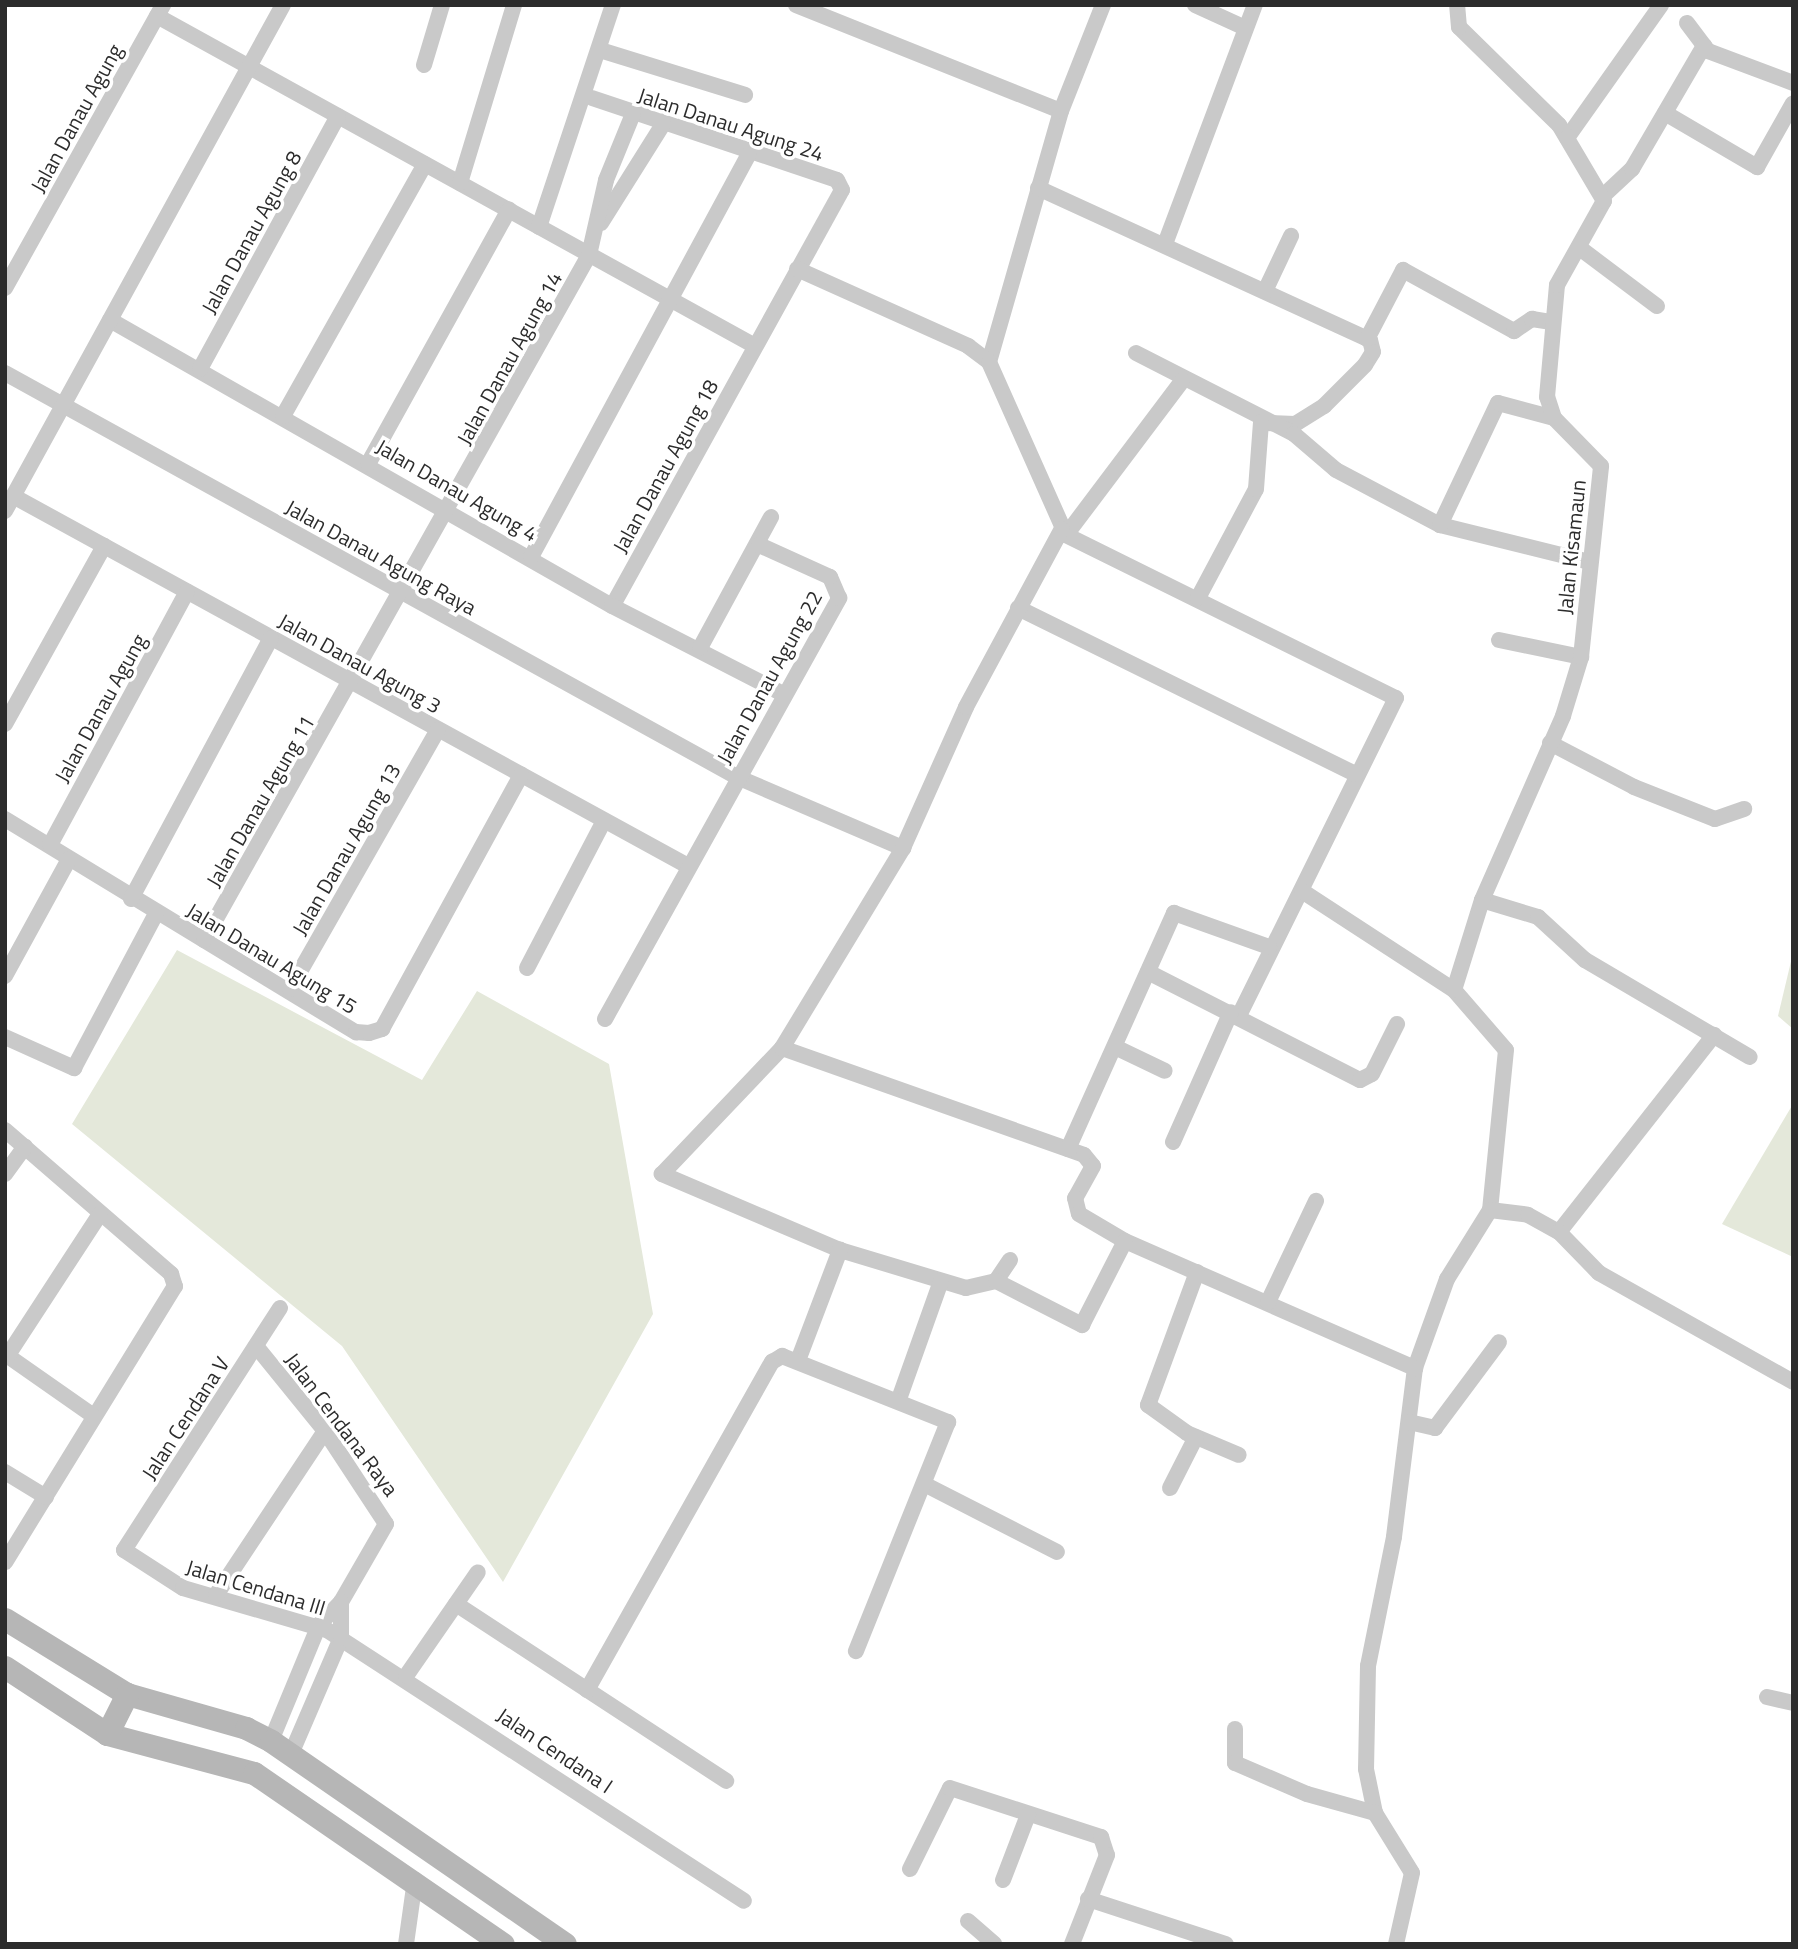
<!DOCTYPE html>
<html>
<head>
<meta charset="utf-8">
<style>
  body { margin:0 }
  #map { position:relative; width:1798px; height:1949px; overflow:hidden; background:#fff; font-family:"Titillium Web",sans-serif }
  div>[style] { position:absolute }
  .green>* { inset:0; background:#e4e8da }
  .street>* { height:16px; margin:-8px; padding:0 8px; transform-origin:8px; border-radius:8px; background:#c9c9c9 }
  .secondary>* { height:23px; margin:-11.5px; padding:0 11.5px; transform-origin:11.5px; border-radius:11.5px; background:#b6b6b6 }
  span { translate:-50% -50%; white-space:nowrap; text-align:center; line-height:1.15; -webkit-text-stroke:7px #fff; paint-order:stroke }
  .street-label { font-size:21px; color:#2c2c2c }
  .frame { position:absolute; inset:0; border:7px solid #2c2c2c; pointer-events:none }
</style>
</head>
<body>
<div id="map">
  <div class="green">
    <i style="clip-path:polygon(177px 950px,422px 1080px,477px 991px,609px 1064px,653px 1314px,503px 1582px,342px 1346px,72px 1124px)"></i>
    <i style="clip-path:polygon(1793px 953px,1793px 1029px,1778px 1016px)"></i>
    <i style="clip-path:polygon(1793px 1104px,1793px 1257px,1722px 1224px)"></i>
  </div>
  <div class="street">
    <i style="left:796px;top:5px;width:285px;rotate:21.8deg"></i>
    <i style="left:1061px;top:111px;width:261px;rotate:106deg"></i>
    <i style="left:1195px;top:5px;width:53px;rotate:24.6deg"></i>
    <i style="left:157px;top:16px;width:683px;rotate:28.89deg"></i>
    <i style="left:1687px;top:23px;width:35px;rotate:53deg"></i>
    <i style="left:1708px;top:51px;width:91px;rotate:20.6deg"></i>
    <i style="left:600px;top:50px;width:152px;rotate:17.2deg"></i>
    <i style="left:424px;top:65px;width:63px;rotate:-73.3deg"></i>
    <i style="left:592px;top:98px;width:258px;rotate:18.5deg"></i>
    <i style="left:837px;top:180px;width:11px;rotate:63deg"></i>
    <i style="left:842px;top:190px;width:475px;rotate:118.9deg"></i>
    <i style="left:1061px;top:111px;width:114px;rotate:-68.4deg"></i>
    <i style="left:1665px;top:113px;width:107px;rotate:30.4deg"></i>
    <i style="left:1757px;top:167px;width:73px;rotate:-60.6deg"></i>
    <i style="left:1567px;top:138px;width:163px;rotate:-54.7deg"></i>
    <i style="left:460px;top:183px;width:186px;rotate:-73.1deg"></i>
    <i style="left:1038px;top:188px;width:365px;rotate:24.6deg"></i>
    <i style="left:1370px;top:340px;width:12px;rotate:76deg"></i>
    <i style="left:1373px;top:352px;width:15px;rotate:122deg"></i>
    <i style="left:1365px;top:365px;width:58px;rotate:135deg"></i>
    <i style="left:1324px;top:406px;width:34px;rotate:148deg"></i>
    <i style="left:1295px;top:424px;width:30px;rotate:-178deg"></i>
    <i style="left:1603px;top:196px;width:40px;rotate:-43deg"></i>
    <i style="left:1632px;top:169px;width:143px;rotate:-59.7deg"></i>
    <i style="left:601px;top:223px;width:117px;rotate:-57.9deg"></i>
    <i style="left:539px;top:227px;width:234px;rotate:-71.6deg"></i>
    <i style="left:1165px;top:244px;width:255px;rotate:-69.4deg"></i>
    <i style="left:1581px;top:249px;width:95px;rotate:36.9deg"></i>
    <i style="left:797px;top:269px;width:188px;rotate:24.2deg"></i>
    <i style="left:968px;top:346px;width:26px;rotate:37deg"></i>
    <i style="left:989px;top:362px;width:189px;rotate:66deg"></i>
    <i style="left:1066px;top:535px;width:368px;rotate:26.3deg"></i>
    <i style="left:1396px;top:698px;width:354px;rotate:116.3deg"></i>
    <i style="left:5px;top:288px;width:324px;rotate:-60.8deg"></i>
    <i style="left:1265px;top:291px;width:61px;rotate:-64.7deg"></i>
    <i style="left:110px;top:320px;width:578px;rotate:29.67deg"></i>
    <i style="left:612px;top:606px;width:192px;rotate:27.2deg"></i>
    <i style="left:1367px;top:339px;width:78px;rotate:-62.4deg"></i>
    <i style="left:1403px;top:270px;width:127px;rotate:28.8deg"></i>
    <i style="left:1514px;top:331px;width:22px;rotate:-34deg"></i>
    <i style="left:1532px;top:319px;width:20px;rotate:9deg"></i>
    <i style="left:1136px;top:353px;width:178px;rotate:27.1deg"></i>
    <i style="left:1294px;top:434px;width:55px;rotate:40.6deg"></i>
    <i style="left:1336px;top:470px;width:118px;rotate:27.9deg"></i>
    <i style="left:1440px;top:525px;width:154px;rotate:13.9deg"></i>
    <i style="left:200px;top:369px;width:288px;rotate:-61.4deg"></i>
    <i style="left:5px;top:373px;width:836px;rotate:28.89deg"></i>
    <i style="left:737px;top:777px;width:181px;rotate:23.2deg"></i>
    <i style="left:283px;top:416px;width:289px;rotate:-60.6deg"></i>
    <i style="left:368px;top:464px;width:291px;rotate:-61deg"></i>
    <i style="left:13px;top:496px;width:770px;rotate:28.73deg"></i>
    <i style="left:5px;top:511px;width:577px;rotate:-61.22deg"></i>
    <i style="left:1440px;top:525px;width:135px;rotate:-64.6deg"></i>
    <i style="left:1498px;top:403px;width:58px;rotate:15deg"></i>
    <i style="left:1066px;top:535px;width:193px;rotate:-53deg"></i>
    <i style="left:531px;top:557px;width:457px;rotate:-61.6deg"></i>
    <i style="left:1198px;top:598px;width:123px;rotate:-62deg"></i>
    <i style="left:1256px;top:489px;width:67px;rotate:-85.7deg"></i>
    <i style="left:1018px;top:608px;width:376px;rotate:26.2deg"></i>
    <i style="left:1499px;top:640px;width:84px;rotate:11.7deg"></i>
    <i style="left:700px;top:648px;width:149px;rotate:-61.5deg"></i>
    <i style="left:5px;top:724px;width:204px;rotate:-60.9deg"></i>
    <i style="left:1550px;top:743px;width:95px;rotate:27.6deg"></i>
    <i style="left:1634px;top:787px;width:87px;rotate:21.6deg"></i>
    <i style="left:1715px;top:819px;width:31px;rotate:-19deg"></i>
    <i style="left:5px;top:819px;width:411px;rotate:31.3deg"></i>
    <i style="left:356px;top:1032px;width:13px;rotate:4deg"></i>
    <i style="left:369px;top:1033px;width:14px;rotate:-17deg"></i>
    <i style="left:382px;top:1029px;width:290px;rotate:-61.3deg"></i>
    <i style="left:50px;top:845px;width:288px;rotate:-61.6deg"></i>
    <i style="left:1302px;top:891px;width:181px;rotate:33.1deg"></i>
    <i style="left:1454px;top:990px;width:79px;rotate:49.1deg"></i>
    <i style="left:1506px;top:1050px;width:161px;rotate:95.7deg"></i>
    <i style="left:1490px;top:1210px;width:81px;rotate:121.9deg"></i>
    <i style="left:1447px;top:1279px;width:95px;rotate:109.8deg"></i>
    <i style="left:1415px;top:1368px;width:170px;rotate:97.1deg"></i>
    <i style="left:1394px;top:1537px;width:132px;rotate:101.4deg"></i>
    <i style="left:1368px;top:1666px;width:103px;rotate:91.1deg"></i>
    <i style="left:1366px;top:1769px;width:45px;rotate:78.4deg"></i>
    <i style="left:1375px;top:1813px;width:70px;rotate:58.3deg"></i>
    <i style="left:1412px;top:1873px;width:73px;rotate:102.7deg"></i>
    <i style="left:131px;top:899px;width:296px;rotate:-61.8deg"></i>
    <i style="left:1482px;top:900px;width:59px;rotate:16.9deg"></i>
    <i style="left:1538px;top:917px;width:64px;rotate:42.5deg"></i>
    <i style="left:1585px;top:960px;width:191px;rotate:30.5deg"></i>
    <i style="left:204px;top:940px;width:786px;rotate:-60.66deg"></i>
    <i style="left:589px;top:255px;width:77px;rotate:-77.2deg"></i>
    <i style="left:606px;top:180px;width:71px;rotate:-67.8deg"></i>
    <i style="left:527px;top:968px;width:166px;rotate:-62.4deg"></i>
    <i style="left:1148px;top:972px;width:238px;rotate:27deg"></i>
    <i style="left:1360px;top:1080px;width:13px;rotate:-27deg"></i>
    <i style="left:1372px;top:1074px;width:56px;rotate:-63.4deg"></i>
    <i style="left:5px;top:976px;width:133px;rotate:-61.3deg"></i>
    <i style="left:290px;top:989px;width:298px;rotate:-60.3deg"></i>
    <i style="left:1454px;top:990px;width:94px;rotate:-72.7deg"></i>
    <i style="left:1482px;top:900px;width:201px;rotate:-66.2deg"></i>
    <i style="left:1563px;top:716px;width:62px;rotate:-73deg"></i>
    <i style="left:1581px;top:657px;width:192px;rotate:-84deg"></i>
    <i style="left:1601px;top:466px;width:67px;rotate:-134.4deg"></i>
    <i style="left:1554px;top:418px;width:22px;rotate:-108deg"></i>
    <i style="left:1547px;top:397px;width:112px;rotate:-84.9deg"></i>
    <i style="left:1557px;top:285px;width:96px;rotate:-60.8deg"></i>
    <i style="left:1604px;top:201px;width:88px;rotate:-120.6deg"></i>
    <i style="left:1559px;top:125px;width:140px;rotate:-135.6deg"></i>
    <i style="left:1459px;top:27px;width:22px;rotate:-95deg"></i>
    <i style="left:605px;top:1019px;width:482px;rotate:-60.9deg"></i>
    <i style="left:839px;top:598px;width:23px;rotate:-113deg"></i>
    <i style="left:830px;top:577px;width:78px;rotate:-155.7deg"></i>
    <i style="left:5px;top:1037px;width:76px;rotate:24.2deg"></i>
    <i style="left:74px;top:1068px;width:174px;rotate:-62deg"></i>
    <i style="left:1115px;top:1047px;width:55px;rotate:25.6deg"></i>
    <i style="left:782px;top:1048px;width:320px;rotate:19.5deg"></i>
    <i style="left:1084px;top:1155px;width:14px;rotate:51deg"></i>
    <i style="left:1093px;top:1166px;width:37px;rotate:119deg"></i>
    <i style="left:1075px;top:1198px;width:16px;rotate:76deg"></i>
    <i style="left:1079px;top:1214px;width:53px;rotate:30.4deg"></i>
    <i style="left:1125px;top:1241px;width:317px;rotate:23.7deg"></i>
    <i style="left:5px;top:1130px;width:220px;rotate:40.9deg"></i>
    <i style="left:171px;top:1274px;width:13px;rotate:72deg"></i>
    <i style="left:175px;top:1286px;width:324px;rotate:121.6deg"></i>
    <i style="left:1173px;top:1142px;width:142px;rotate:-66deg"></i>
    <i style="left:1068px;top:1149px;width:259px;rotate:-65.8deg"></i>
    <i style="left:1174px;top:913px;width:101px;rotate:19.7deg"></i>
    <i style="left:5px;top:1174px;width:34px;rotate:-54deg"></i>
    <i style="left:1490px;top:1210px;width:38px;rotate:7deg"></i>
    <i style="left:1528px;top:1215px;width:35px;rotate:29deg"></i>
    <i style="left:1559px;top:1232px;width:251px;rotate:-51.8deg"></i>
    <i style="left:1559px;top:1232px;width:57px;rotate:45.7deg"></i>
    <i style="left:1599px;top:1273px;width:223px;rotate:29.3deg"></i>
    <i style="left:1010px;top:1260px;width:25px;rotate:124deg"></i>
    <i style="left:996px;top:1281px;width:31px;rotate:167deg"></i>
    <i style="left:966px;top:1288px;width:132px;rotate:-163.2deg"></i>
    <i style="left:840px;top:1250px;width:194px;rotate:-156.9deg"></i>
    <i style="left:662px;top:1174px;width:174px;rotate:-46.4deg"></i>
    <i style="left:782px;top:1048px;width:234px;rotate:-58.8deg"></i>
    <i style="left:903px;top:848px;width:154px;rotate:-65.9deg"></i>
    <i style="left:966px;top:707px;width:202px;rotate:-61.7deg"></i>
    <i style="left:1197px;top:1272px;width:142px;rotate:110.2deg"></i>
    <i style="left:1148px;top:1405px;width:48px;rotate:35.7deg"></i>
    <i style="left:1187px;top:1433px;width:56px;rotate:22.9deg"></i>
    <i style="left:996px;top:1281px;width:97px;rotate:27.1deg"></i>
    <i style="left:1082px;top:1325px;width:94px;rotate:-62.9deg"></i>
    <i style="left:1268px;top:1302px;width:112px;rotate:-64.6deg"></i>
    <i style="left:280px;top:1308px;width:288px;rotate:122.8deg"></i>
    <i style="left:124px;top:1550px;width:70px;rotate:32.8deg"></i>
    <i style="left:183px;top:1588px;width:150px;rotate:16.3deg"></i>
    <i style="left:327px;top:1630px;width:497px;rotate:33deg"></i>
    <i style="left:256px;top:1346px;width:109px;rotate:50.9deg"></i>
    <i style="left:325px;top:1431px;width:111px;rotate:56.7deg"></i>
    <i style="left:386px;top:1524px;width:90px;rotate:120deg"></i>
    <i style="left:341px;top:1602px;width:32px;rotate:134deg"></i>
    <i style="left:319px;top:1625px;width:126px;rotate:112.5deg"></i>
    <i style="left:5px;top:1354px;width:106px;rotate:35deg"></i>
    <i style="left:8px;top:1355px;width:168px;rotate:-56.9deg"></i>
    <i style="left:799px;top:1358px;width:116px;rotate:-69.2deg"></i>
    <i style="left:899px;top:1399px;width:125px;rotate:-70.4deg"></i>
    <i style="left:1409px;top:1422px;width:27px;rotate:13deg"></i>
    <i style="left:1435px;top:1428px;width:107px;rotate:-53.3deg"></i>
    <i style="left:5px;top:1472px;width:48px;rotate:31.4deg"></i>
    <i style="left:926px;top:1485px;width:147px;rotate:27.1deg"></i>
    <i style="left:1170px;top:1488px;width:57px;rotate:-63deg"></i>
    <i style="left:216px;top:1595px;width:197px;rotate:-56.4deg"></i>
    <i style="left:456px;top:1604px;width:323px;rotate:33.2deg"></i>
    <i style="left:406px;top:1676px;width:126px;rotate:-55.3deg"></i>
    <i style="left:587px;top:1690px;width:377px;rotate:-60.6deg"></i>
    <i style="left:772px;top:1362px;width:12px;rotate:-31deg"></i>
    <i style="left:782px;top:1356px;width:179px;rotate:21.7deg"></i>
    <i style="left:948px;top:1422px;width:247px;rotate:111.9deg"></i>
    <i style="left:1767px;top:1697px;width:27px;rotate:13deg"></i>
    <i style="left:1235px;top:1729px;width:34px;rotate:90deg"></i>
    <i style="left:1235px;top:1763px;width:78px;rotate:23.3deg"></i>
    <i style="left:1307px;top:1794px;width:71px;rotate:15.6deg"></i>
    <i style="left:291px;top:1754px;width:126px;rotate:-66.7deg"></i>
    <i style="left:341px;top:1638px;width:36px;rotate:-90deg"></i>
    <i style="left:910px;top:1869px;width:90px;rotate:-63.7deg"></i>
    <i style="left:950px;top:1788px;width:159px;rotate:18deg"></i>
    <i style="left:1101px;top:1837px;width:19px;rotate:72deg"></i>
    <i style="left:1107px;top:1855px;width:96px;rotate:111.5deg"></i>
    <i style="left:1003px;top:1880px;width:70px;rotate:-69deg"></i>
    <i style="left:1088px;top:1899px;width:145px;rotate:18.1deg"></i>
    <i style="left:968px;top:1921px;width:35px;rotate:41deg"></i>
    <i style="left:406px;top:1944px;width:65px;rotate:-82deg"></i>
  </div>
  <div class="secondary">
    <i style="left:5px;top:1619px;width:143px;rotate:31.6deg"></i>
    <i style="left:127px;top:1694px;width:124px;rotate:15.9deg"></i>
    <i style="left:246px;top:1728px;width:28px;rotate:27deg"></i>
    <i style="left:271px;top:1741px;width:357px;rotate:34.6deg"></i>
    <i style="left:5px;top:1667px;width:122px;rotate:33.3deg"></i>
    <i style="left:107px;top:1734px;width:152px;rotate:14.9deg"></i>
    <i style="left:254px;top:1773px;width:302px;rotate:34.5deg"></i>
    <i style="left:107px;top:1734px;width:45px;rotate:-63.4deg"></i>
  </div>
  <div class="street-label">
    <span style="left:76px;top:118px;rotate:-61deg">Jalan Danau Agung</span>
    <span style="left:731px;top:124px;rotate:18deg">Jalan Danau Agung 24</span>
    <span style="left:251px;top:232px;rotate:-61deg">Jalan Danau Agung 8</span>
    <span style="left:509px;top:358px;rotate:-61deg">Jalan Danau Agung 14</span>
    <span style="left:665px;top:466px;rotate:-61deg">Jalan Danau Agung 18</span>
    <span style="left:457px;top:490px;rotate:30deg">Jalan Danau Agung 4</span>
    <span style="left:1571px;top:547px;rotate:-84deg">Jalan Kisamaun</span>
    <span style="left:381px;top:557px;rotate:29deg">Jalan Danau Agung Raya</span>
    <span style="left:360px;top:663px;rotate:29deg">Jalan Danau Agung 3</span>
    <span style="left:769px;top:677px;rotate:-61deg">Jalan Danau Agung 22</span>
    <span style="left:100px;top:708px;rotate:-61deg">Jalan Danau Agung</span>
    <span style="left:260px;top:801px;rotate:-60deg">Jalan Danau Agung 11</span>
    <span style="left:346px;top:849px;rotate:-60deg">Jalan Danau Agung 13</span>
    <span style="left:272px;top:958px;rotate:31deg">Jalan Danau Agung 15</span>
    <span style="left:185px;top:1418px;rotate:-57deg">Jalan Cendana V</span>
    <span style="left:342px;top:1424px;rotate:53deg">Jalan Cendana Raya</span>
    <span style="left:256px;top:1587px;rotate:17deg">Jalan Cendana III</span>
    <span style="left:555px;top:1750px;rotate:34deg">Jalan Cendana I</span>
  </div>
  <div class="frame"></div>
</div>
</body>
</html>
